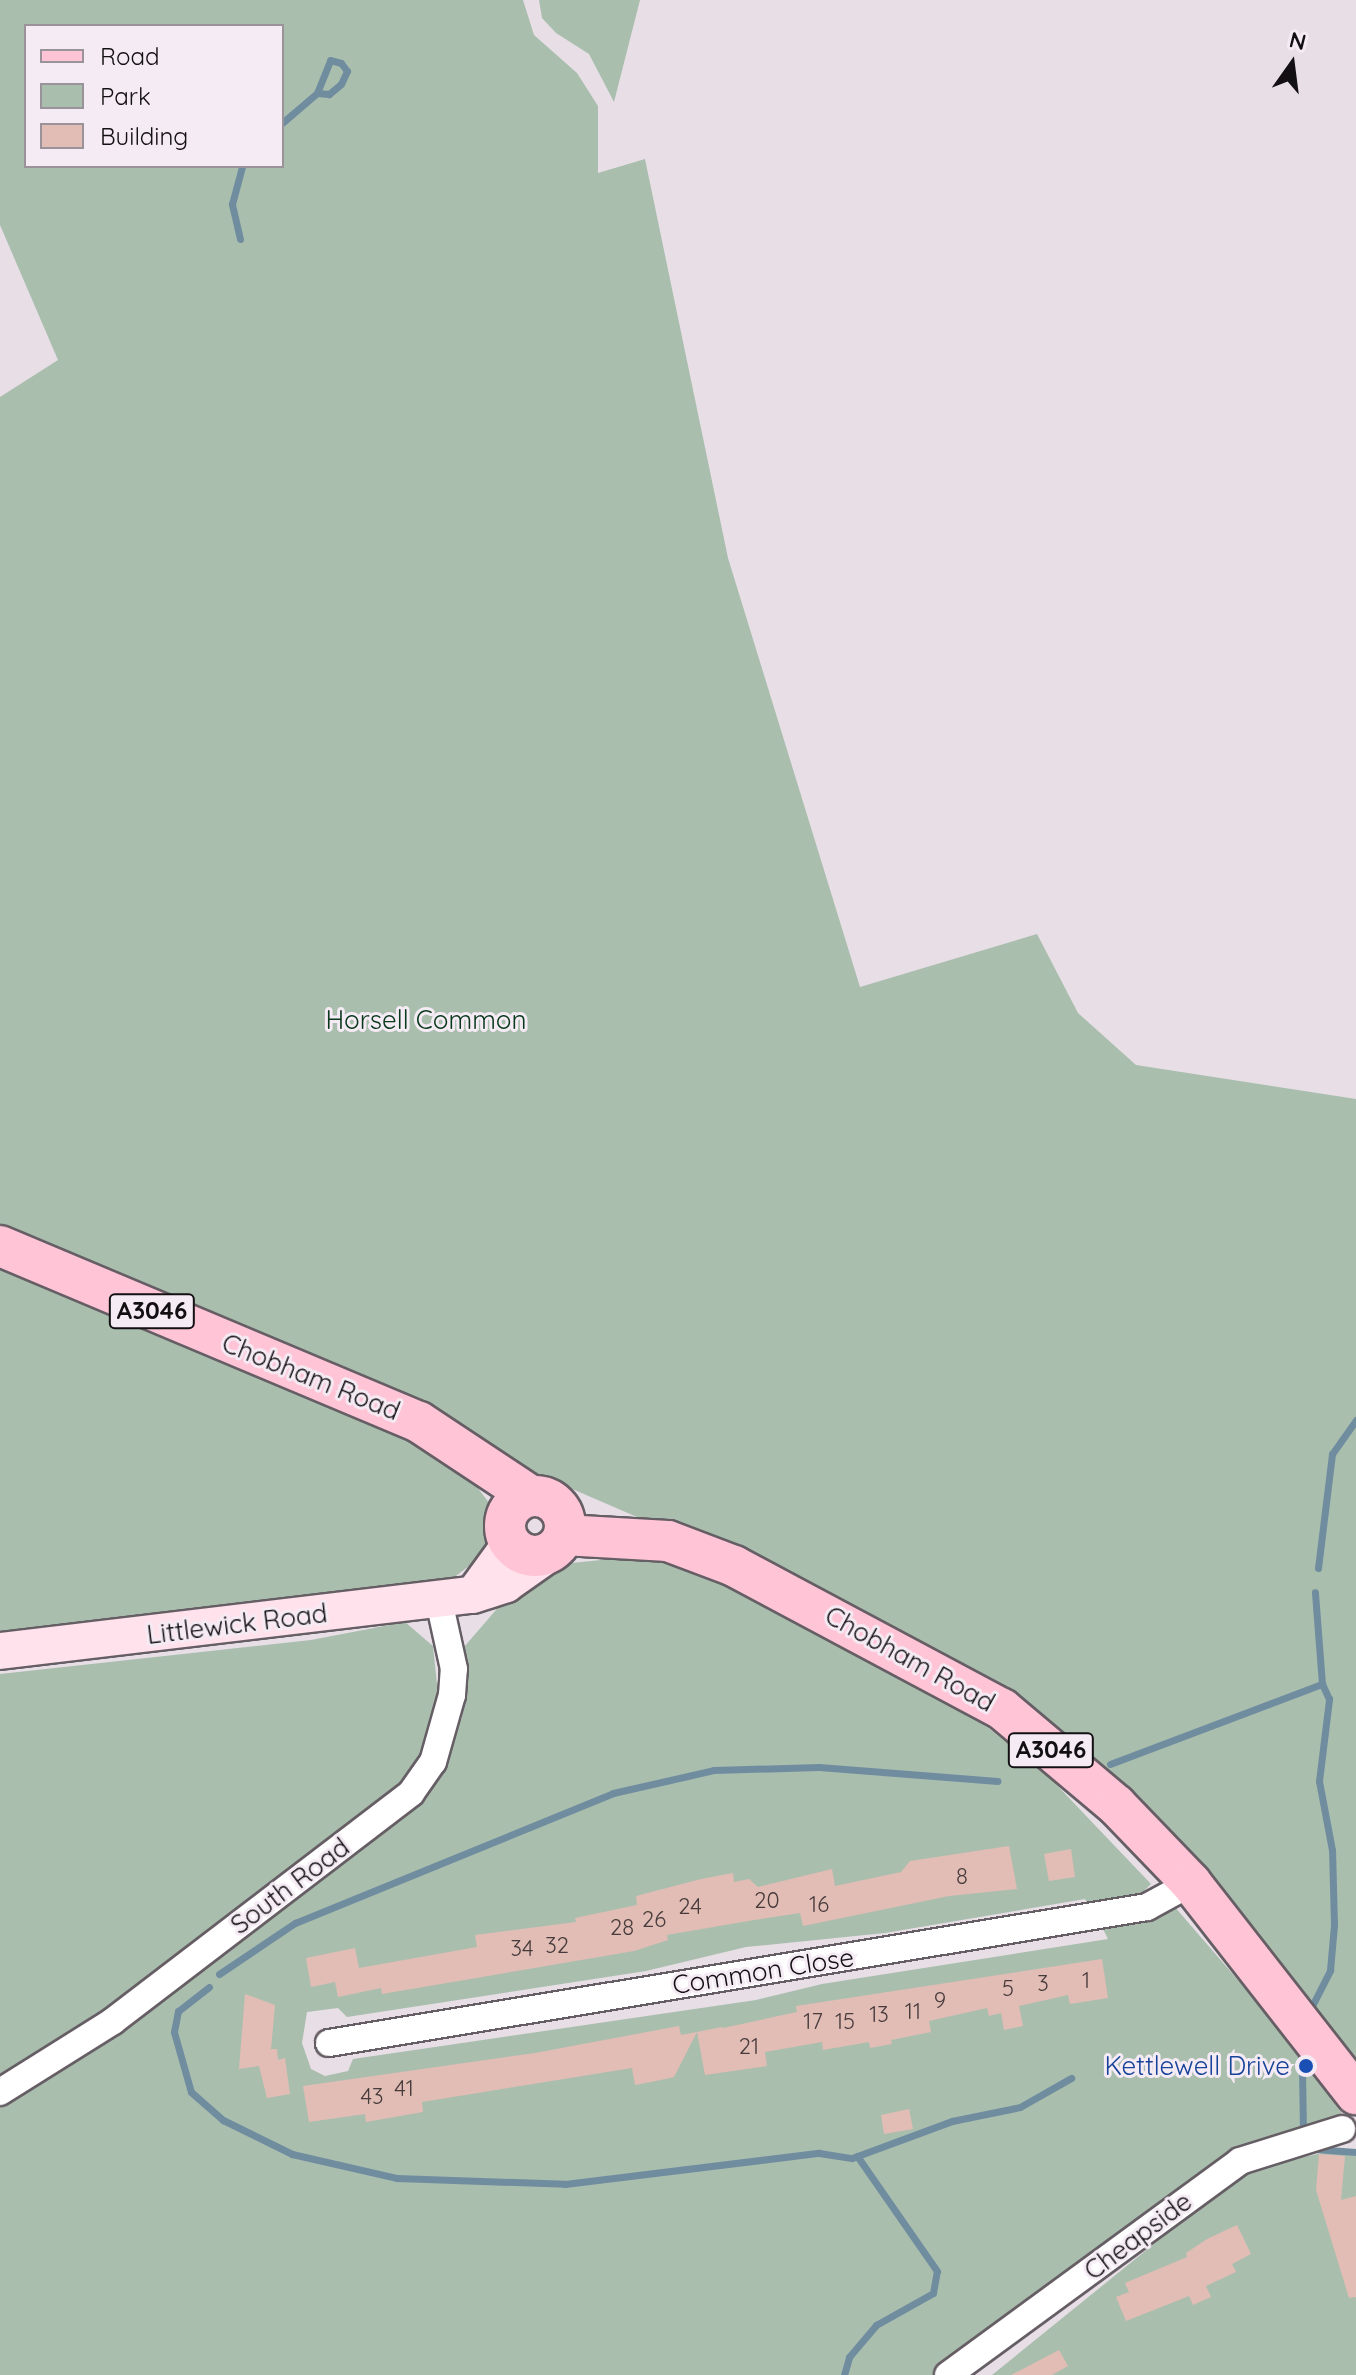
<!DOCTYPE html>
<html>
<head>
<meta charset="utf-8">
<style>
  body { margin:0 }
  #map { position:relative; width:1356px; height:2375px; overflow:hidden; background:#e7dee6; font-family:Quicksand,sans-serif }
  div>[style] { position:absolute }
  .green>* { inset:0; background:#aabeae }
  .stream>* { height:7px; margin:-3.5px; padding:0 3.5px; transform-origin:3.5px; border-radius:3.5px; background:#708da0 }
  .building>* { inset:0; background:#e2bdb5 }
  .roads { filter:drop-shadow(2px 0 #665e65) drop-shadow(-2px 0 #665e65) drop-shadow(0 2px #665e65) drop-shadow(0 -2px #665e65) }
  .street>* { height:26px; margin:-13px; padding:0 13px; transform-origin:13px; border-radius:13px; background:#fff }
  .secondary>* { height:36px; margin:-18px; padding:0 18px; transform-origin:18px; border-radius:18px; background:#ffe2eb }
  .primary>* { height:40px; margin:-20px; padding:0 20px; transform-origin:20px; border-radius:20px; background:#ffc5d6 }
  .primary>.ring { margin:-20px; padding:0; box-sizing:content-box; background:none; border:40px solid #ffc5d6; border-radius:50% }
  .dots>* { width:22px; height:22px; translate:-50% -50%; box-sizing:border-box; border:4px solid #f5ebf4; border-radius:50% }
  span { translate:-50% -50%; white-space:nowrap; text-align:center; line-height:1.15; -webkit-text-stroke:6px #f5ebf4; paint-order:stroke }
  .number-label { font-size:22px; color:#473b3c }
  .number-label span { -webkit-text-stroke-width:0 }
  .shield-label span { padding:2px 6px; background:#f5ebf4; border:2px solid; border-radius:6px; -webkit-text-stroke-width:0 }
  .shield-label { font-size:24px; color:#131013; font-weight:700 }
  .park-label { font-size:26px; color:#07381a }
  .street-label { font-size:26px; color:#131013 }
  .transit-label { font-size:26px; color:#164399 }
  .right { translate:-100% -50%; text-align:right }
  .legend { position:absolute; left:24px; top:24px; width:260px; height:144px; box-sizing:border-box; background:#f5ebf4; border:2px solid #9b939a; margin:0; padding:10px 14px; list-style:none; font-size:24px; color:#131013 }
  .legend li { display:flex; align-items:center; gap:16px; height:40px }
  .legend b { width:40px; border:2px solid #9b939a }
  .north { position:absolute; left:1252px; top:24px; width:80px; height:80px; -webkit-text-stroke:6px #f5ebf4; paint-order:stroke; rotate:14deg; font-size:22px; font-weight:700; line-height:32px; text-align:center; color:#131013 }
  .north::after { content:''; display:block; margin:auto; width:28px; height:36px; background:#131013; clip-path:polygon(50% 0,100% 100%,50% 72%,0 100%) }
</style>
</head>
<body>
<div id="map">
  <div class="green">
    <i style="clip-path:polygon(evenodd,0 0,523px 0,534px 35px,577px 73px,598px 106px,598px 173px,645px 159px,728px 558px,860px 987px,1037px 934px,1078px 1013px,1136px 1065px,1356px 1099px,1356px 2066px,1160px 1836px,887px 1625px,482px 1450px,460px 1465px,490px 1504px,490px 1550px,448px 1582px,0 1635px,0 397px,58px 360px,0 225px,0 0,26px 26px,282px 26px,282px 166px,26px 166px,26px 26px)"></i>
    <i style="clip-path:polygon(539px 0,640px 0,614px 102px,589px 54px,556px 33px,542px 18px)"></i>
    <i style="clip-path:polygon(652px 1555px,717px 1576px,949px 1696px,1050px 1778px,1151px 1884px,1135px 1900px,1092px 1912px,1085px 1899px,885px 1933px,746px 1947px,646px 1971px,347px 2017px,338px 2008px,307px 2012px,302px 2043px,311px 2069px,325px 2076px,348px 2071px,353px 2059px,756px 2000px,822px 1984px,1108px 1939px,1102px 1927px,1174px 1906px,1275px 2023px,1342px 2114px,1246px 2151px,933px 2375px,0 2375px,0 1674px,311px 1640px,405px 1622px,433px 1646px,440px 1713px,462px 1719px,464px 1647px,508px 1596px,561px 1564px)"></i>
    <i style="clip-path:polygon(1331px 2151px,1356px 2156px,1356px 2375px,992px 2375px,1228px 2184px,1259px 2167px)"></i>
  </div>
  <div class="stream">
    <i style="left:282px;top:123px;width:46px;rotate:-40.6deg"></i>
    <i style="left:317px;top:93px;width:35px;rotate:-68deg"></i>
    <i style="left:330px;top:60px;width:11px;rotate:15deg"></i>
    <i style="left:341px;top:63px;width:10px;rotate:53deg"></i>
    <i style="left:347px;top:71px;width:14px;rotate:115deg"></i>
    <i style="left:341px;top:84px;width:16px;rotate:140deg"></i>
    <i style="left:329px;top:94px;width:12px;rotate:-175deg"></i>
    <i style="left:240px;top:239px;width:36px;rotate:-103deg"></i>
    <i style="left:232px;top:204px;width:39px;rotate:-75deg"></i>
    <i style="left:1318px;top:1568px;width:115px;rotate:-83deg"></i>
    <i style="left:1332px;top:1454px;width:42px;rotate:-54.8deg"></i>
    <i style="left:1110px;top:1764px;width:227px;rotate:-20.7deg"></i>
    <i style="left:219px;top:1974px;width:92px;rotate:-33.9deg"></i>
    <i style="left:295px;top:1923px;width:344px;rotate:-22.2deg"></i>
    <i style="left:613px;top:1793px;width:104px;rotate:-12.8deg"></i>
    <i style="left:714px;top:1770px;width:105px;rotate:-1.6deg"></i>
    <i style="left:819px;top:1767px;width:179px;rotate:4.5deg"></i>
    <i style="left:209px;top:1987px;width:39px;rotate:142deg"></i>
    <i style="left:178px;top:2011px;width:21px;rotate:101deg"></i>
    <i style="left:174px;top:2032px;width:62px;rotate:74.2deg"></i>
    <i style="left:191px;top:2092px;width:43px;rotate:41.2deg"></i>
    <i style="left:223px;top:2120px;width:77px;rotate:26.2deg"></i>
    <i style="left:292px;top:2154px;width:108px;rotate:12.9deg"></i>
    <i style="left:397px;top:2178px;width:168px;rotate:2deg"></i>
    <i style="left:565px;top:2184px;width:256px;rotate:-7deg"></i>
    <i style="left:819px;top:2153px;width:33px;rotate:9deg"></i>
    <i style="left:852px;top:2158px;width:107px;rotate:-20.3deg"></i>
    <i style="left:952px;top:2121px;width:69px;rotate:-11.6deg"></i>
    <i style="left:1020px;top:2107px;width:59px;rotate:-29.6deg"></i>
    <i style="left:1313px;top:2004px;width:38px;rotate:-63deg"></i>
    <i style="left:1330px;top:1970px;width:45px;rotate:-84.9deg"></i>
    <i style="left:1334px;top:1925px;width:75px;rotate:-91.5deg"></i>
    <i style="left:1332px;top:1850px;width:70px;rotate:-100.7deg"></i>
    <i style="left:1319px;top:1781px;width:83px;rotate:-83deg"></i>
    <i style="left:1329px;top:1699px;width:17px;rotate:-115deg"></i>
    <i style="left:1322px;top:1684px;width:92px;rotate:-94.4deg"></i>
    <i style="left:1302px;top:2069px;width:66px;rotate:89.1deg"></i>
    <i style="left:1315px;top:2149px;width:41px;rotate:4.2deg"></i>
    <i style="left:844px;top:2375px;width:19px;rotate:-74deg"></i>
    <i style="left:849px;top:2357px;width:42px;rotate:-49.8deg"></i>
    <i style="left:876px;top:2325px;width:65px;rotate:-29.3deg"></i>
    <i style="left:933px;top:2293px;width:22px;rotate:-80deg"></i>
    <i style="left:937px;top:2271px;width:140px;rotate:-124.8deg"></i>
  </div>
  <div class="building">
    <i style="clip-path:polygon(1009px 1846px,1017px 1889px,949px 1896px,803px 1926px,800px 1913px,748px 1921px,667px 1935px,668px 1940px,634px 1951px,382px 1994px,381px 1988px,338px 1997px,335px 1982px,311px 1987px,306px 1958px,355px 1948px,359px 1968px,477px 1947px,475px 1935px,576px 1922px,575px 1918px,637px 1905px,636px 1896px,701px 1879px,733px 1873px,734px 1882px,749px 1879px,758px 1887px,832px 1869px,835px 1886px,901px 1872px,910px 1861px)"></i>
    <i style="clip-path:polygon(1071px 1849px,1075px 1877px,1049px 1881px,1044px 1854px)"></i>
    <i style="clip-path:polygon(1102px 1959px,1108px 1998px,1070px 2004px,1068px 1995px,1019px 2006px,1023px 2026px,1004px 2030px,1001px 2013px,989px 2016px,987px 2008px,929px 2021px,931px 2032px,891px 2040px,892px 2044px,870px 2048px,869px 2042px,823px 2050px,822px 2042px,765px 2052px,767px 2066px,705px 2075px,697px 2032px,674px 2077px,661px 2080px,635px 2085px,632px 2068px,422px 2102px,423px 2112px,366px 2122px,365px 2114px,309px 2122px,303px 2086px,535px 2053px,679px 2026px,681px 2035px,722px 2027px,723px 2028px,797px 2012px,796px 2006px)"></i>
    <i style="clip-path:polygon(245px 1994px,275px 2005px,271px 2049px,277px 2049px,278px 2060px,285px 2058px,290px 2094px,267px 2098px,259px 2066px,239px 2069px)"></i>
    <i style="clip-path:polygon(909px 2109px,913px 2129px,884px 2134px,881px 2115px)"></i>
    <i style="clip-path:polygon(1319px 2154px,1345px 2156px,1341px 2200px,1356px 2196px,1356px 2297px,1349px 2298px,1316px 2190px)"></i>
    <i style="clip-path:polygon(1237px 2225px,1251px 2254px,1232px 2264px,1236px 2272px,1206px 2286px,1211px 2297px,1193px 2305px,1189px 2296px,1126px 2321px,1116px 2297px,1129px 2292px,1125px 2283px,1187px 2257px,1186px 2253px,1207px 2239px)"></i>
    <i style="clip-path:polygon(1059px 2350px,1068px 2366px,1052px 2375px,1011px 2375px)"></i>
  </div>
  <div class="roads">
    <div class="street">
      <i style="left:329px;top:2043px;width:829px;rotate:-9.44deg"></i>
      <i style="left:1147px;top:1907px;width:50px;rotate:-28.6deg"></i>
      <i style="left:0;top:2092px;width:133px;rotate:-32.1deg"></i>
      <i style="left:113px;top:2021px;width:375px;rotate:-37.4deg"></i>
      <i style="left:411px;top:1793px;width:38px;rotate:-55deg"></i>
      <i style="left:433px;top:1762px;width:70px;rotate:-74.2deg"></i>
      <i style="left:452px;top:1695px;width:26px;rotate:-86deg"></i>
      <i style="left:454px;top:1669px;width:70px;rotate:-102.4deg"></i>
      <i style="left:948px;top:2375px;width:362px;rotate:-36.2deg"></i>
      <i style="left:1240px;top:2161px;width:107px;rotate:-17.4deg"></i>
    </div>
    <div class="secondary">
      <i style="left:474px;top:1594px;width:63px;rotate:-54deg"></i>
      <i style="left:0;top:1651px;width:476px;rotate:-6.8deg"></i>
      <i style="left:473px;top:1595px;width:35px;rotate:-18deg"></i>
      <i style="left:506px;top:1584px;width:54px;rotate:-35.2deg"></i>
    </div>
    <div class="primary">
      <i style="left:0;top:1246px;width:454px;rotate:22.8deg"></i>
      <i style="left:419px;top:1422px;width:134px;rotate:33.5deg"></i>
      <i class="ring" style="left:505px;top:1496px;width:20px;height:20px"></i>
      <i style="left:564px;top:1535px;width:104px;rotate:3.3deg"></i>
      <i style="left:668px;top:1541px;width:71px;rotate:20.7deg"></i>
      <i style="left:734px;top:1566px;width:304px;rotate:28.1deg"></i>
      <i style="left:1002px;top:1709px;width:149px;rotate:40.1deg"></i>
      <i style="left:1116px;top:1805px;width:108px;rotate:46.1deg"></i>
      <i style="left:1191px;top:1883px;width:268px;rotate:52deg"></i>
    </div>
  </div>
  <div class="dots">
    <i style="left:1306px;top:2066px;background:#1a4fb4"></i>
  </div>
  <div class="number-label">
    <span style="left:962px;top:1877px">8</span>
    <span style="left:767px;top:1901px">20</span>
    <span style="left:819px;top:1905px">16</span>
    <span style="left:690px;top:1907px">24</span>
    <span style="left:654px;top:1920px">26</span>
    <span style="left:622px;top:1928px">28</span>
    <span style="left:557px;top:1946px">32</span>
    <span style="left:522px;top:1949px">34</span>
    <span style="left:1086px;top:1981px">1</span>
    <span style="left:1043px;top:1984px">3</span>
    <span style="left:1008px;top:1989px">5</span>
    <span style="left:940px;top:2001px">9</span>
    <span style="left:913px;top:2012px">11</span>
    <span style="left:879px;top:2015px">13</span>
    <span style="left:813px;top:2022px">17</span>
    <span style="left:845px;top:2022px">15</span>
    <span style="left:749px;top:2047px">21</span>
    <span style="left:404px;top:2089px">41</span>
    <span style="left:372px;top:2097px">43</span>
  </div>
  <div class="shield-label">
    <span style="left:152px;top:1311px">A3046</span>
    <span style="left:1051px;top:1750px">A3046</span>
  </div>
  <div class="park-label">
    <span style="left:426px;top:1020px">Horsell Common</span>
  </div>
  <div class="street-label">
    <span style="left:311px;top:1377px;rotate:22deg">Chobham Road</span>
    <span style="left:237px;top:1624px;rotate:-7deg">Littlewick Road</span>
    <span style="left:910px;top:1659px;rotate:29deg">Chobham Road</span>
    <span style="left:290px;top:1886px;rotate:-37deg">South Road</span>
    <span style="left:763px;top:1971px;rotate:-9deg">Common Close</span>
    <span style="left:1138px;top:2236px;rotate:-37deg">Cheapside</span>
  </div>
  <div class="transit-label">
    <span class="right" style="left:1290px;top:2066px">Kettlewell Drive</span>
  </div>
  <ul class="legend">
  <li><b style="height:10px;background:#ffc5d6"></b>Road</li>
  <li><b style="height:22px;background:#aabeae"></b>Park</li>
  <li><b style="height:22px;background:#e2bdb5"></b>Building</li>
  </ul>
  <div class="north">N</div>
</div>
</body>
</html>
